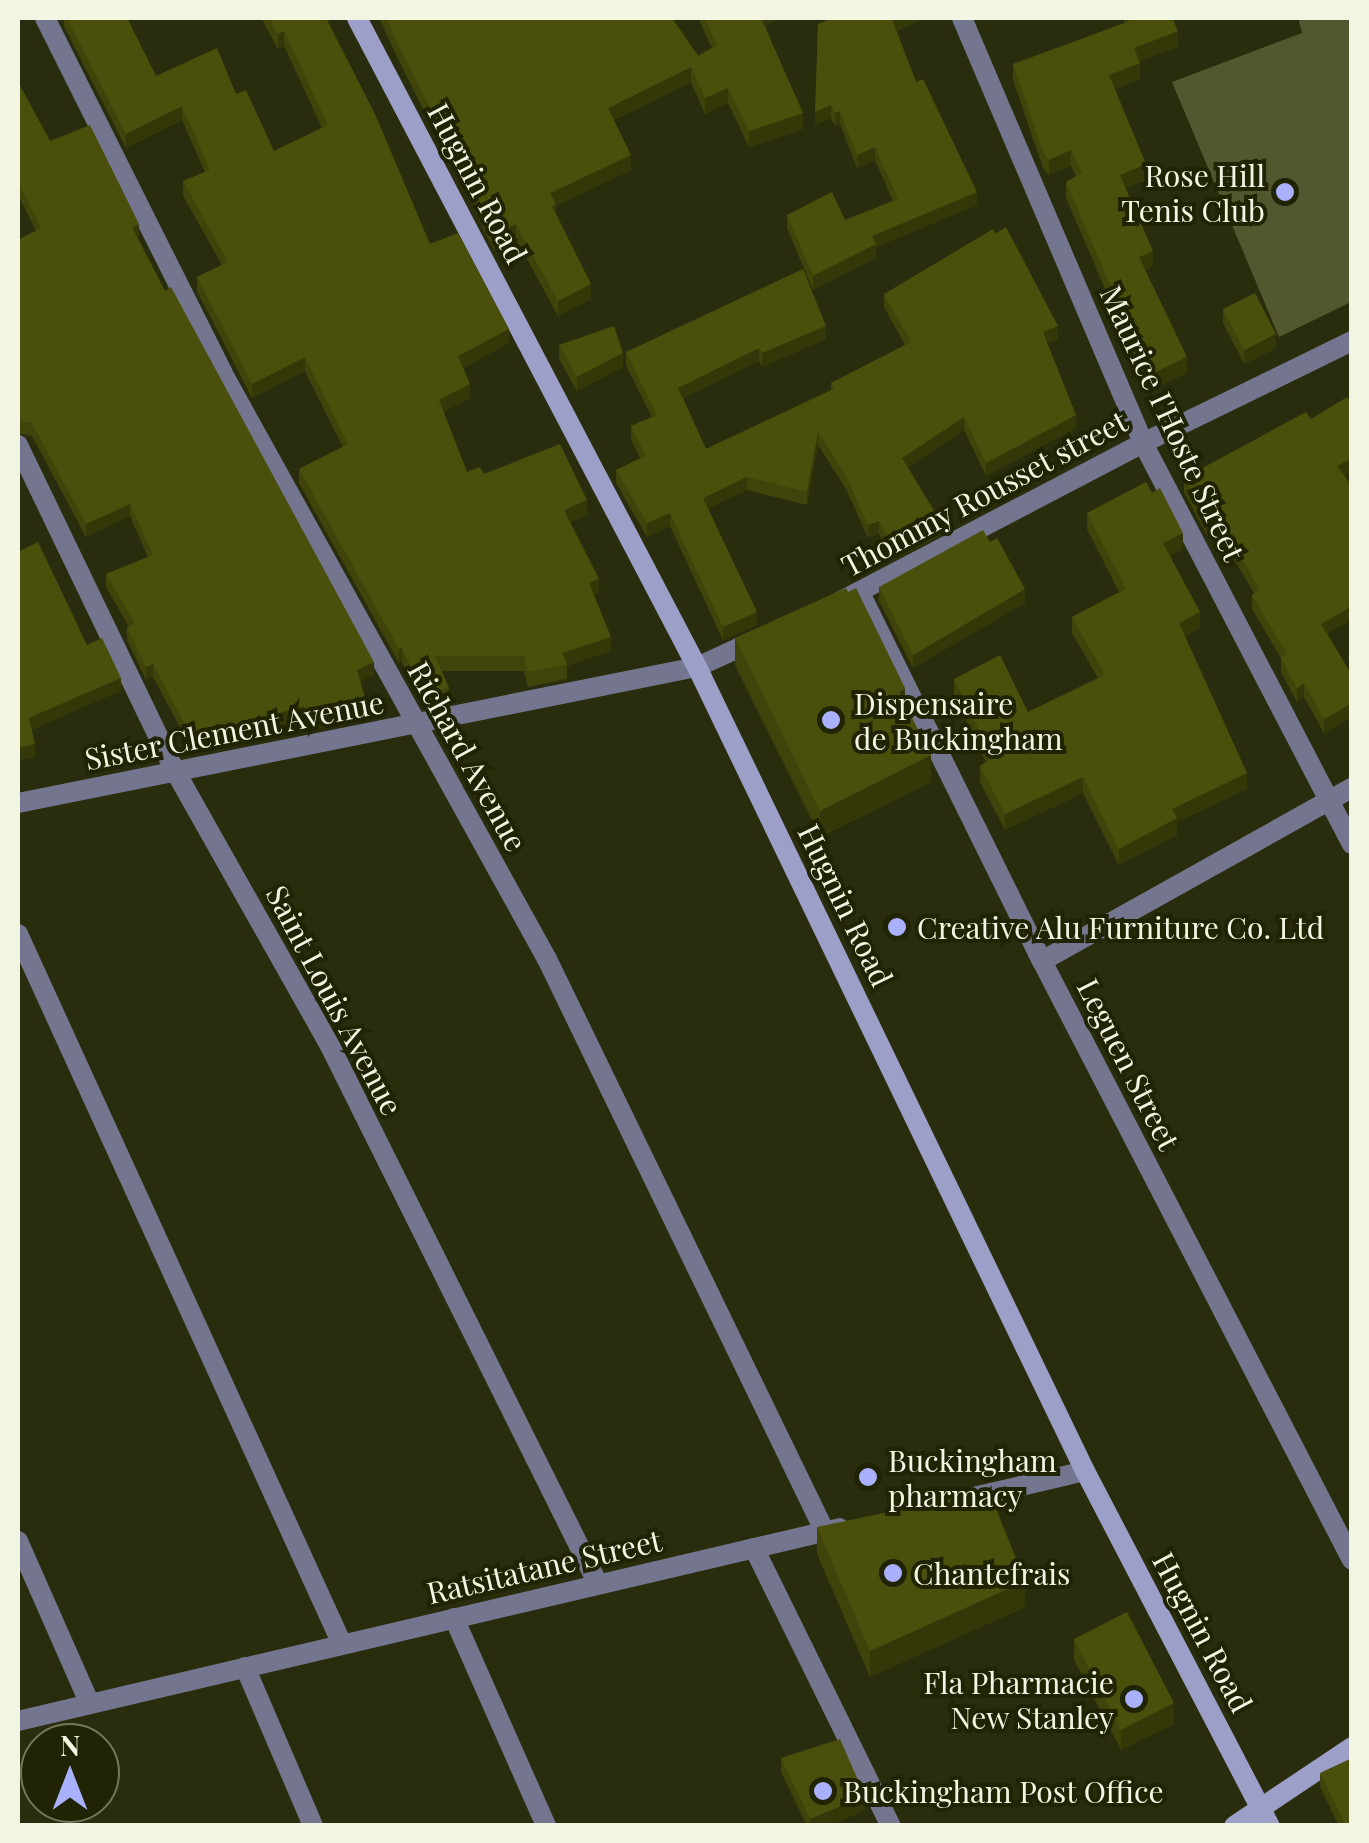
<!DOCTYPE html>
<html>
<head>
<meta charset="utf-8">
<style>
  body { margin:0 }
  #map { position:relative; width:1369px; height:1843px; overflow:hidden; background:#2a2d0d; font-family:"Playfair Display",serif }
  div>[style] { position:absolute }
  .green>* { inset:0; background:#53572f }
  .minor>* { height:20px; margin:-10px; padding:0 10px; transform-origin:10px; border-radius:10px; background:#73768e }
  .tertiary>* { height:20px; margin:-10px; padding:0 10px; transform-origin:10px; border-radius:10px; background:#73768e }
  .secondary>* { height:20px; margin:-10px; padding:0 10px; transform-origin:10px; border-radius:10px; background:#9ca0c8 }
  .wall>* { inset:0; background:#40440a }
  .shaded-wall>* { inset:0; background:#343708 }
  .building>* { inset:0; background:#4a4f0c }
  .dots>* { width:28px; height:28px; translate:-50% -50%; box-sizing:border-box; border:5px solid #202304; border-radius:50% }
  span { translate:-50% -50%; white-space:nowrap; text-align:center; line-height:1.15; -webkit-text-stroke:8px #202304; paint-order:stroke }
  .poi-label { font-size:30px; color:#f2f5e2 }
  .right { translate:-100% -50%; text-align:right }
  .left { translate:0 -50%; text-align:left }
  .street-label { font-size:30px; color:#f2f5e2 }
  .frame { position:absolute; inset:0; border:20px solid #f2f5e2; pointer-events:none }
  .north { position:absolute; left:20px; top:1723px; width:100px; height:100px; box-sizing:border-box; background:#202304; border:2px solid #74775d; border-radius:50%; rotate:0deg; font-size:28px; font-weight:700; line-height:40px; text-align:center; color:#f2f5e2 }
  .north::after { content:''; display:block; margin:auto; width:35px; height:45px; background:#a9b0fc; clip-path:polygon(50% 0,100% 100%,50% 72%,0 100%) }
</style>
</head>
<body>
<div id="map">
  <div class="green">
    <i style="clip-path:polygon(1298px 18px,1351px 18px,1351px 302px,1279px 337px,1172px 82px,1302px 33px)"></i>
  </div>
  <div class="minor">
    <i style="left:45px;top:18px;width:396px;rotate:63.4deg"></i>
    <i style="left:222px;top:372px;width:671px;rotate:61.03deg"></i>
    <i style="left:547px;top:959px;width:637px;rotate:64.12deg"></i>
    <i style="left:962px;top:18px;width:462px;rotate:66.9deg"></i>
    <i style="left:1143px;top:443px;width:452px;rotate:62.5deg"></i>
    <i style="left:18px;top:445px;width:360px;rotate:64.3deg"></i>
    <i style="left:174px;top:769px;width:318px;rotate:60.6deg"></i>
    <i style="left:330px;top:1046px;width:601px;rotate:63.52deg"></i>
    <i style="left:860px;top:593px;width:411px;rotate:63.7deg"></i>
    <i style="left:1042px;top:961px;width:674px;rotate:62.64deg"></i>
    <i style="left:837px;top:603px;width:345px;rotate:-27.6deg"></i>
    <i style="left:1143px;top:443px;width:233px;rotate:-26deg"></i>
    <i style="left:18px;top:803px;width:692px;rotate:-11.33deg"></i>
    <i style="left:697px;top:667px;width:65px;rotate:-24.6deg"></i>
    <i style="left:18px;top:934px;width:780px;rotate:65.47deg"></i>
    <i style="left:1042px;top:961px;width:355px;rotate:-29.2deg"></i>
    <i style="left:18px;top:1541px;width:178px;rotate:66.2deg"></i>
    <i style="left:754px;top:1548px;width:310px;rotate:63.8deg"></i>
    <i style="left:454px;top:1618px;width:227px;rotate:66.1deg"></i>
    <i style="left:245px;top:1667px;width:173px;rotate:66.8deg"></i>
  </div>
  <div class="tertiary">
    <i style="left:965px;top:1499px;width:123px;rotate:-13.1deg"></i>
    <i style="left:18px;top:1721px;width:844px;rotate:-13.21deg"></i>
  </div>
  <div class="secondary">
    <i style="left:357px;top:18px;width:733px;rotate:62.35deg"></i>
    <i style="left:697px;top:667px;width:893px;rotate:64.24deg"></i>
    <i style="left:1085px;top:1471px;width:400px;rotate:62.5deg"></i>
    <i style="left:1234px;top:1826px;width:142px;rotate:-33.8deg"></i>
  </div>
  <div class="wall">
    <i style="clip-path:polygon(64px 18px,127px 18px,156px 76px,236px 94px,274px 151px,322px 128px,284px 46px,278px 49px,261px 18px,326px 18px,430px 244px,509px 343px,463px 368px,470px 398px,443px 412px,467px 472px,484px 474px,587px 515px,570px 522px,599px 593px,594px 595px,611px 651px,567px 666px,567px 679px,528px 687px,524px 671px,441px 671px,449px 688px,449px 703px,431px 706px,418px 695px,402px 662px,399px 663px,299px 483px,299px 469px,343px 447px,305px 371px,252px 398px,197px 291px,197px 277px,222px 265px,183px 196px,183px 181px,205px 172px,182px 120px,126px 148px,64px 26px)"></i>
    <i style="clip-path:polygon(379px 18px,672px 18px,698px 56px,712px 48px,698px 18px,784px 18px,765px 25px,803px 129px,749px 147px,728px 103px,705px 114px,691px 82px,614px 120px,631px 170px,556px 206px,556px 213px,591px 299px,558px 316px,516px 239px,494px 250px,400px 63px)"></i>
    <i style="clip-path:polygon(922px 18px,922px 20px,896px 31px,916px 82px,977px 205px,876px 247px,876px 258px,813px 290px,787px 228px,787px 215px,845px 220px,893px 201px,875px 160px,857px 168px,840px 124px,835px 126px,831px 118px,815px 125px,818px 24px)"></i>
    <i style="clip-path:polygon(1123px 18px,1172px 18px,1178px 47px,1139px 61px,1140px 79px,1115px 89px,1146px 180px,1125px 188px,1153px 266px,1145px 270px,1187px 373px,1149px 391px,1066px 198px,1066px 182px,1076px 176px,1071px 166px,1049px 175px,1043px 168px,1013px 80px,1013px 64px,1125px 23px)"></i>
    <i style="clip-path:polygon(18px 82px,50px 141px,139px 236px,137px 237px,165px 291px,374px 675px,360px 681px,367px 718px,308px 731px,304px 719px,230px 740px,230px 746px,199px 750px,188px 742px,153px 677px,146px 680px,127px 640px,127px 628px,129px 627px,106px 587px,106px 574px,148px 557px,130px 516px,86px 537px,32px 436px,18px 433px,18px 240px,36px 231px,18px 195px)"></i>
    <i style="clip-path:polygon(884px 294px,1058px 339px,1047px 343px,1076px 428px,986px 476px,964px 430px,908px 467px,941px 535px,892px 560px,879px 534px,868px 538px,846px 489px,818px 445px,807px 505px,747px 490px,708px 508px,757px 625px,723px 640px,670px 526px,647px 537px,616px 483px,616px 470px,640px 458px,631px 439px,631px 426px,652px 417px,626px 365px,626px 352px,826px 339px,762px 367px,759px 361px,683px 398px,706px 449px,831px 390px,831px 383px,905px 345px,884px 307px)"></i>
    <i style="clip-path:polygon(1223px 309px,1276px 348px,1244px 364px,1223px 323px)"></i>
    <i style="clip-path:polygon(559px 345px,623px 367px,577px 391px,559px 359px)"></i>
    <i style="clip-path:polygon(1352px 404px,1352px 472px,1344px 476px,1352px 619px,1327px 634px,1350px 672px,1352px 671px,1352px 717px,1324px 733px,1304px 697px,1297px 702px,1281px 672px,1281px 658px,1252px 609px,1252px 595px,1254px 593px,1218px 532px,1208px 537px,1184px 492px,1184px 478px,1311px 419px)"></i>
    <i style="clip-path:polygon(1087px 513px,1183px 549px,1170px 556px,1200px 628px,1185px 636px,1247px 789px,1177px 822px,1177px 835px,1119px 865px,1083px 793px,1005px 830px,980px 782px,980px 766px,986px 762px,954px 695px,954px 679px,1028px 712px,1098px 678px,1072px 633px,1072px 617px,1119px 592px,1087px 529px)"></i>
    <i style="clip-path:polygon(879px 587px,1025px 603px,913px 668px,879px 601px)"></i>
    <i style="clip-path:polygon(735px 638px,905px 704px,931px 782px,820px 837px,735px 665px)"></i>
    <i style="clip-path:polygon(817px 1527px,1025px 1607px,870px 1677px,817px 1554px)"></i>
    <i style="clip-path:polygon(1074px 1639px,1174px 1724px,1121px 1750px,1074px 1660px)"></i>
    <i style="clip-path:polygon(781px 1758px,865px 1810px,829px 1826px,807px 1826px,781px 1772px)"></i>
    <i style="clip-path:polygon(1320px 1773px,1352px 1826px,1339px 1826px,1320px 1787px)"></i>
  </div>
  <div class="shaded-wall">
    <i style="clip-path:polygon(759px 18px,784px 18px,759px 28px)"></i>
    <i style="clip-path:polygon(896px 18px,922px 18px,922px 20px,892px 32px,892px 19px)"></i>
    <i style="clip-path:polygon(284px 31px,284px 46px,278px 49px,278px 34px)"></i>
    <i style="clip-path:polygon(1178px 31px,1178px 47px,1134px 63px,1134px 48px)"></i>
    <i style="clip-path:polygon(1140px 63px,1140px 79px,1109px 91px,1109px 75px)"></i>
    <i style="clip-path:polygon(691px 67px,691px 82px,608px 123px,608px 108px)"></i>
    <i style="clip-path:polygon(728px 88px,728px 103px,705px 114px,705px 98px)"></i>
    <i style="clip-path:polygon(831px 105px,831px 118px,815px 125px,815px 112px)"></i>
    <i style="clip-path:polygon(182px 106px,182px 120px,126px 148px,126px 134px)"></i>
    <i style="clip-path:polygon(840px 111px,840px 124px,835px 126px,835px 113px)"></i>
    <i style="clip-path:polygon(803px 113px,803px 129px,749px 147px,749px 131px)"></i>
    <i style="clip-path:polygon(875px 147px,875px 160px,857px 168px,857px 155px)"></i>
    <i style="clip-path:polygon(1071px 150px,1071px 166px,1049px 175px,1049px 160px)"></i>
    <i style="clip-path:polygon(631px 155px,631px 170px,556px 206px,556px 219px,552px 221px,550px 193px)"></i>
    <i style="clip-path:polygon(1146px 164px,1146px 180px,1120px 190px,1120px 175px)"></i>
    <i style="clip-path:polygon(977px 192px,977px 205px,876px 247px,876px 258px,813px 290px,813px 276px,872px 236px)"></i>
    <i style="clip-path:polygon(139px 224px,139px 236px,132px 240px,132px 227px)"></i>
    <i style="clip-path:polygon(516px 224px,516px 239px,494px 250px,494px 235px)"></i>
    <i style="clip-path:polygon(1153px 251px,1153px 266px,1139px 273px,1139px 257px)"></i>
    <i style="clip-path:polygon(591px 284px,591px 299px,558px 316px,558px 301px)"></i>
    <i style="clip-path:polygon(826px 326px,826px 339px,762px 367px,762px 353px)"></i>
    <i style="clip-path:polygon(1058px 326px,1058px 339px,1043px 345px,1043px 332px)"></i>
    <i style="clip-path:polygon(509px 329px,509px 343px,458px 370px,458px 356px)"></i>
    <i style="clip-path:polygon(1276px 334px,1276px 348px,1244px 364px,1244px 350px)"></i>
    <i style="clip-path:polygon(759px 348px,759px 361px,678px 401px,678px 388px)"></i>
    <i style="clip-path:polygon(623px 353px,623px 367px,577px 391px,577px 377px)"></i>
    <i style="clip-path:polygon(305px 357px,305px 371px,252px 398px,252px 384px)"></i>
    <i style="clip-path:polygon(1187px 357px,1187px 373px,1149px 391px,1149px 375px)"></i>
    <i style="clip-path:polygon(470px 384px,470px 398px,439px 415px,439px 400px)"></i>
    <i style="clip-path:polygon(1076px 415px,1076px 428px,986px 476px,986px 463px)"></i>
    <i style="clip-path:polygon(964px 417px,964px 430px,902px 471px,902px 458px)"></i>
    <i style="clip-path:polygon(818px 432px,818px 445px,807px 505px,807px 492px)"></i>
    <i style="clip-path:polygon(1352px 458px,1352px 472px,1337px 480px,1337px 466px)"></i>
    <i style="clip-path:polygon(747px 477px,747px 490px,703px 511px,703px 498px)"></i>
    <i style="clip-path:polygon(587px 500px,587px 515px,564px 524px,564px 510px)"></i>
    <i style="clip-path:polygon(130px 504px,130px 516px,86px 537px,86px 524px)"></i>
    <i style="clip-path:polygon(670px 513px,670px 526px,647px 537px,647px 523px)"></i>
    <i style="clip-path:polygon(1218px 518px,1218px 532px,1208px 537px,1208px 523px)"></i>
    <i style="clip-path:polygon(879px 521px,879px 534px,868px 538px,868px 525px)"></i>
    <i style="clip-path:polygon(941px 522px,941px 535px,892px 560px,892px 547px)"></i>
    <i style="clip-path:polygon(1183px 533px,1183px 549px,1163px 559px,1163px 543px)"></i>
    <i style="clip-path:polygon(599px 579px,599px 593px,589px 597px,589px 583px)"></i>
    <i style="clip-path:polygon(1025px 589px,1025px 603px,913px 668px,913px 655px)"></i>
    <i style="clip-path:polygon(1352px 606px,1352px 619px,1321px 637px,1321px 624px)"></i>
    <i style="clip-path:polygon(757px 612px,757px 625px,723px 640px,723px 627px)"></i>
    <i style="clip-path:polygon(1200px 612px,1200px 628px,1179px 639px,1179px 623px)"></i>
    <i style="clip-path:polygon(611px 637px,611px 651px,567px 666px,562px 653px)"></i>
    <i style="clip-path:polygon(402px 648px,402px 662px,399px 663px,399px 649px)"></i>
    <i style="clip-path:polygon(374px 662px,374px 675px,357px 682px,357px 670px)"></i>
    <i style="clip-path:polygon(153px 664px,153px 677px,146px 680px,146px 667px)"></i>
    <i style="clip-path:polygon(121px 678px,121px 691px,29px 731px,29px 718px)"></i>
    <i style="clip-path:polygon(1304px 683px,1304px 697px,1297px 702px,1297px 688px)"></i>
    <i style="clip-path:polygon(905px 688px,905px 715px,899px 692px)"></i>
    <i style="clip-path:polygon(1352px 703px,1352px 717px,1324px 733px,1324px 719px)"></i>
    <i style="clip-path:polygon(367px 705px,367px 718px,308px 731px,308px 718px)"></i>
    <i style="clip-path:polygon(304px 706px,304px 719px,230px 740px,230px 734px,227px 728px)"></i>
    <i style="clip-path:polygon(35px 744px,35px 757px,18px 761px,18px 748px)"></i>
    <i style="clip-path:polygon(931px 755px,931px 782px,820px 837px,820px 811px)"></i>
    <i style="clip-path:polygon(1247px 773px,1247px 789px,1177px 822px,1177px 835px,1119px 865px,1119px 849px,1172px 809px)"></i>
    <i style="clip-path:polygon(1083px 777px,1083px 793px,1005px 830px,1005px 814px)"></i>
    <i style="clip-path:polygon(1025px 1581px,1025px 1607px,870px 1677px,870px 1651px)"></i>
    <i style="clip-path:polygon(1174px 1703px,1174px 1724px,1121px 1750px,1121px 1730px)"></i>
    <i style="clip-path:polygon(865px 1796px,865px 1810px,829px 1826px,810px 1826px,810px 1819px)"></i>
  </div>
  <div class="building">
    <i style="clip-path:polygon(67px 18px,127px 18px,156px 76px,217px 48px,236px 94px,246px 90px,274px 151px,328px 125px,284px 31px,278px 34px,269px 18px,326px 18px,375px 114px,430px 244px,458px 233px,509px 329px,458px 356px,470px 384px,439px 400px,467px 472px,480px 467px,484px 474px,560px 444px,587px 500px,564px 510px,599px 579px,589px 583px,611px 637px,562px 653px,567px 665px,528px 672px,524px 656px,435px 656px,449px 688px,431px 692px,418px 681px,402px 648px,399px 649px,299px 469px,348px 444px,305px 357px,252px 384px,197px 277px,228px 262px,183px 181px,210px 170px,182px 106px,126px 134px)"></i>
    <i style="clip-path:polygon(386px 18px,672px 18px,698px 56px,717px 45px,705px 18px,761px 18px,803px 113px,749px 131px,728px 88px,705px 98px,691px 67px,608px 108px,631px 155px,550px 193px,556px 204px,552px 206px,591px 284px,558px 301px,516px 224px,494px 235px,400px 48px)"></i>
    <i style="clip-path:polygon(833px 18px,896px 18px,892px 19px,916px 82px,923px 79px,977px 192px,872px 236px,876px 244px,813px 276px,787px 215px,832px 192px,845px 220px,898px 199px,875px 147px,857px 155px,840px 111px,835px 113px,831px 105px,815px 112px,818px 24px)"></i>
    <i style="clip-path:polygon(1129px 18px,1172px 18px,1178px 31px,1134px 48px,1140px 63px,1109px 75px,1146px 164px,1120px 175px,1153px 251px,1139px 257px,1187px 357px,1149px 375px,1066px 182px,1082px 173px,1071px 150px,1049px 160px,1043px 152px,1013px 64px,1130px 21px)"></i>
    <i style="clip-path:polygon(18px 82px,50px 141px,90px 125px,139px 224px,132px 227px,165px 291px,171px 287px,374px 662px,357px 670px,367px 705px,308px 718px,304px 706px,227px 728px,230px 734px,199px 738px,188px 730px,153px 664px,146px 667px,127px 628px,135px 624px,106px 574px,153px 555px,130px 504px,86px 524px,32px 423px,18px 420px,18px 240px,41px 228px,18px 182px)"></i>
    <i style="clip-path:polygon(1006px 227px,1058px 326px,1043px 332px,1076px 415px,986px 463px,964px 417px,902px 458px,941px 522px,892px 547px,879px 521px,868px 525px,846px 476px,818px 432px,807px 492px,747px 477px,703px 498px,757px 612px,723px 627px,670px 513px,647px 523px,616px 470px,646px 456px,631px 426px,657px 415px,626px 352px,803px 269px,826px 326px,762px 353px,759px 348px,678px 388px,706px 449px,834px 389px,831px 383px,911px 342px,884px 294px,993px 229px,995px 234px)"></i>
    <i style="clip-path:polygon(1255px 293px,1276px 334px,1244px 350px,1223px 309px)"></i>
    <i style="clip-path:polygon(614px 326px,623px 353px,577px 377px,559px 345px)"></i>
    <i style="clip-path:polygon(1347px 397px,1352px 404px,1352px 458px,1337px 466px,1352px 486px,1352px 606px,1321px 624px,1350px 672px,1352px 671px,1352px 703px,1324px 719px,1304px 683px,1297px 688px,1281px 658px,1287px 654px,1252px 595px,1260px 590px,1218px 518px,1208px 523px,1184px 478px,1306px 412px,1311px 419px)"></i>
    <i style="clip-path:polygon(1146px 482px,1152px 493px,1160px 488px,1183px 533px,1163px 543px,1200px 612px,1179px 623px,1247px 773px,1172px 809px,1177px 818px,1119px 849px,1083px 777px,1005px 814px,980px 766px,993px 759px,954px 679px,1000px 655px,1028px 712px,1105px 675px,1072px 617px,1126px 589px,1087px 513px)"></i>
    <i style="clip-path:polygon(983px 530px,990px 542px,997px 538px,1025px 589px,913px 655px,879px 587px)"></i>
    <i style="clip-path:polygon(38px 542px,87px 645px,102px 638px,121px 678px,29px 718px,35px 744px,18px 748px,18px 552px)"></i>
    <i style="clip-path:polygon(846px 588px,848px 592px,856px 588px,905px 688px,899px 692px,931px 755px,820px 811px,735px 638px)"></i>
    <i style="clip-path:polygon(989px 1491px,1025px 1581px,870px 1651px,817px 1527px)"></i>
    <i style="clip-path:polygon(1127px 1612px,1174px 1703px,1121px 1730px,1074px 1639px)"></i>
    <i style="clip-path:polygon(840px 1739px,865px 1796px,810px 1819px,781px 1758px)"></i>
    <i style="clip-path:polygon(1352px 1758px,1352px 1826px,1346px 1826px,1320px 1773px)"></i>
  </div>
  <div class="dots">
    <i style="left:1285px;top:192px;background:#a9b0fc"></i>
    <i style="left:831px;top:720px;background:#a9b0fc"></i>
    <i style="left:897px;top:927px;background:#a9b0fc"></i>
    <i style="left:868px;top:1477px;background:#a9b0fc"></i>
    <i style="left:893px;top:1573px;background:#a9b0fc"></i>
    <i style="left:1134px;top:1699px;background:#a9b0fc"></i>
    <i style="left:823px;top:1791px;background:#a9b0fc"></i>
  </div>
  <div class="poi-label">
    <span class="right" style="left:1265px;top:192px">Rose Hill<br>Tenis Club</span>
    <span class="left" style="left:854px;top:720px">Dispensaire<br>de Buckingham</span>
    <span class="left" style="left:917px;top:927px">Creative Alu Furniture Co. Ltd</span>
    <span class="left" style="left:888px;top:1477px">Buckingham<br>pharmacy</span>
    <span class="left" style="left:913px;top:1573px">Chantefrais</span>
    <span class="right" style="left:1114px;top:1699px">Fla Pharmacie<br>New Stanley</span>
    <span class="left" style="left:843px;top:1791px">Buckingham Post Office</span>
  </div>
  <div class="street-label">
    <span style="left:478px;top:183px;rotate:62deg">Hugnin Road</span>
    <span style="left:1173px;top:423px;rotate:65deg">Maurice I'Hoste Street</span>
    <span style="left:984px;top:493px;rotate:-28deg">Thommy Rousset street</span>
    <span style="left:234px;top:730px;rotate:-11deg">Sister Clement Avenue</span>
    <span style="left:468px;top:756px;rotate:61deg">Richard Avenue</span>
    <span style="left:846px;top:905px;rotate:64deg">Hugnin Road</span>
    <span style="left:335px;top:1000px;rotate:62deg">Saint Louis Avenue</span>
    <span style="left:1129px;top:1064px;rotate:63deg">Leguen Street</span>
    <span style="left:544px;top:1566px;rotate:-13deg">Ratsitatane Street</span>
    <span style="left:1203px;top:1632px;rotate:62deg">Hugnin Road</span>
  </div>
  <div class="frame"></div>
  <div class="north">N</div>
</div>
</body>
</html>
